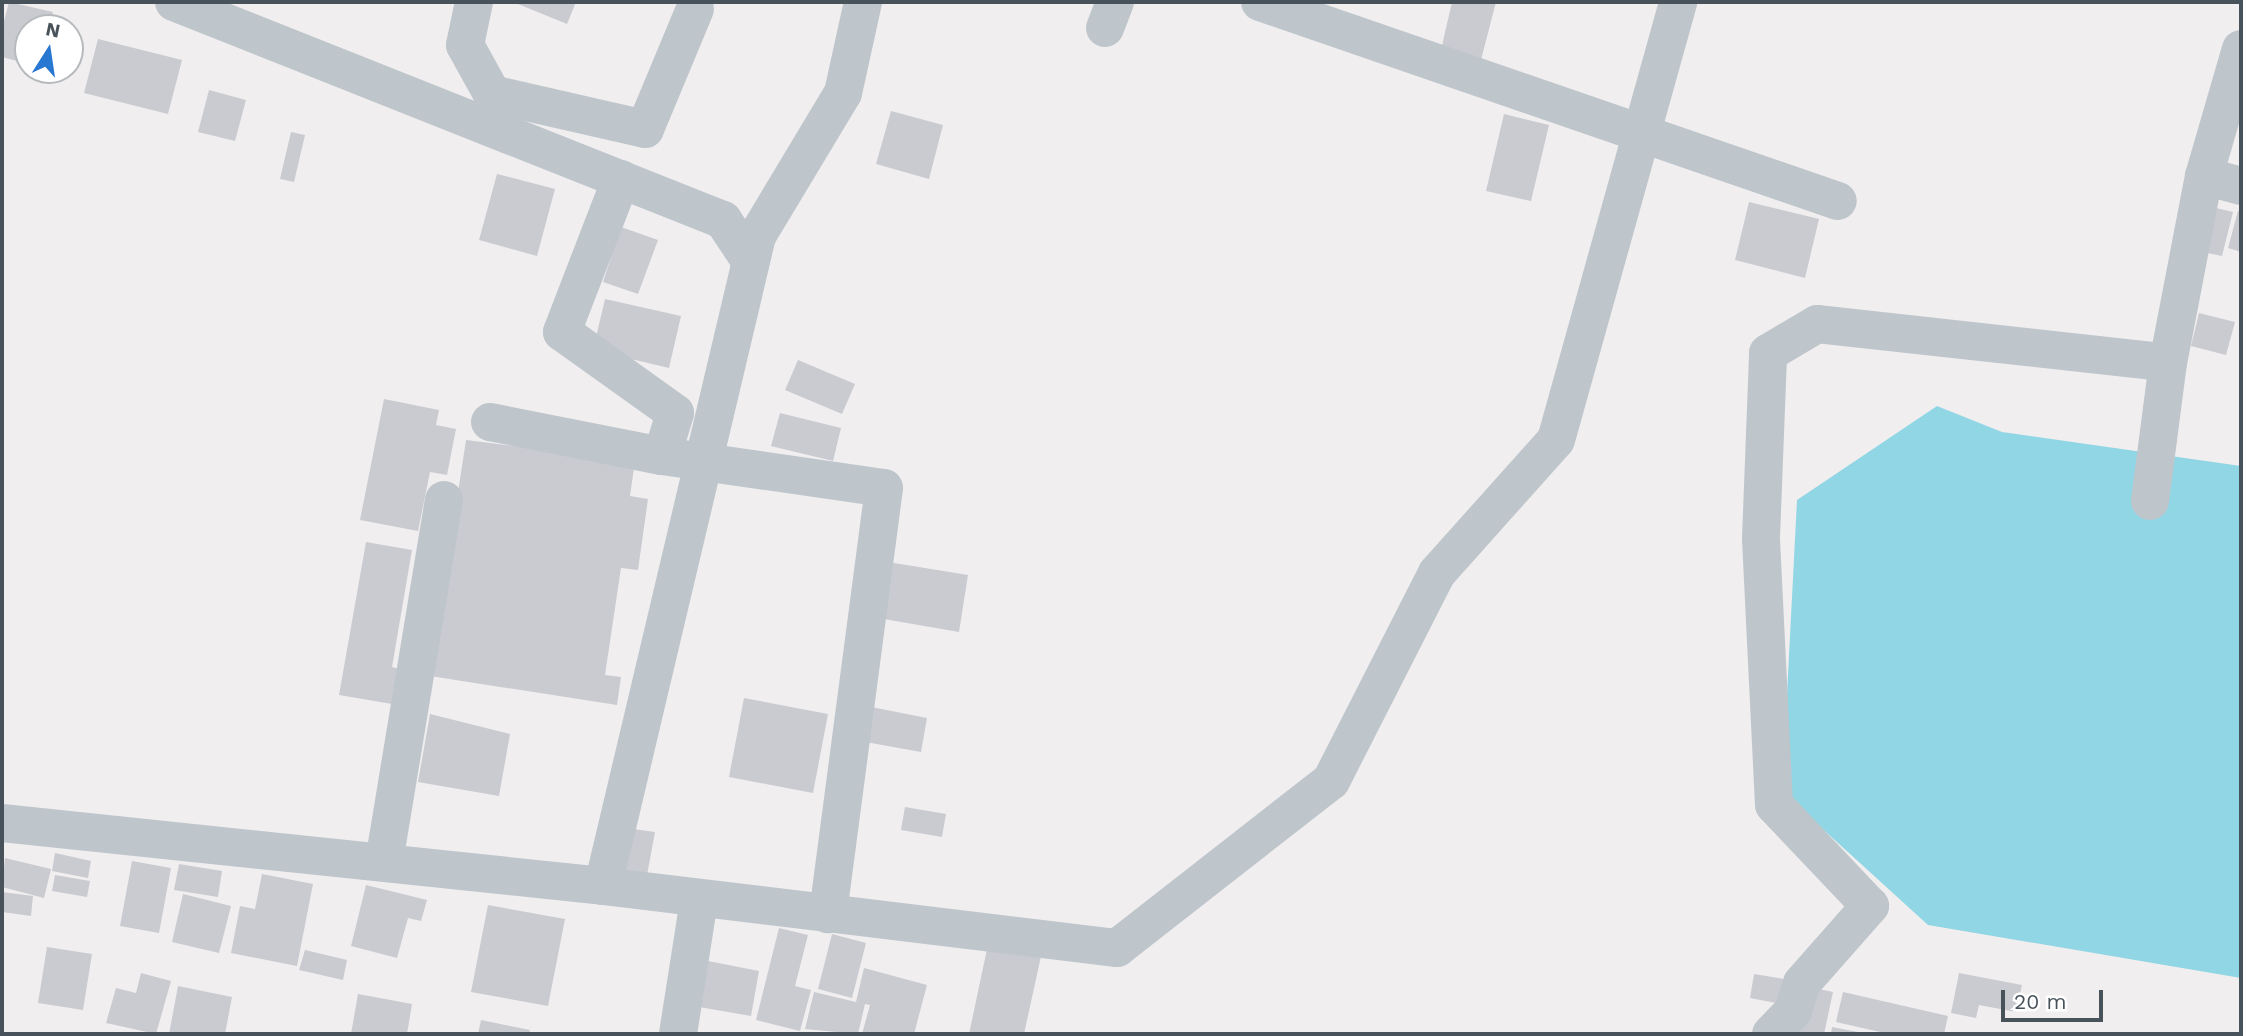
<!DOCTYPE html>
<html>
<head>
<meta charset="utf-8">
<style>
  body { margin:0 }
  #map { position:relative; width:2243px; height:1036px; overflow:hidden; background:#f1eeef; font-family:"Work Sans",sans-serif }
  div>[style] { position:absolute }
  .water>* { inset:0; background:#91d6e4 }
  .building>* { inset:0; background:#c9cbd1 }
  .minor>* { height:38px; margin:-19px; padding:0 19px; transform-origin:19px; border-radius:19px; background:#bec6cc }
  span { translate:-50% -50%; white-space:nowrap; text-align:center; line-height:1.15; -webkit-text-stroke:5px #fff; paint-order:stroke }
  .frame { position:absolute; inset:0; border:4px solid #48525a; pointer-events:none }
  .north { position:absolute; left:14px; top:14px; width:70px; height:70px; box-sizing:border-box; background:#fff; border:2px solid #b6babd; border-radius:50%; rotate:12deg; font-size:19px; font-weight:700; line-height:28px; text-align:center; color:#48525a }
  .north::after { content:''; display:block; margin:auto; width:24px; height:32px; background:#2878d2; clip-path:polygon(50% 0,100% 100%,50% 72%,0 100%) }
  .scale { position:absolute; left:2001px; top:990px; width:102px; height:32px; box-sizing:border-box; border:4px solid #48525a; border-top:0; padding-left:9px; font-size:21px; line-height:24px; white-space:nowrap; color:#48525a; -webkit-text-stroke:5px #fff; paint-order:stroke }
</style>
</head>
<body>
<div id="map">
  <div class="water">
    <i style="clip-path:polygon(1937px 406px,2002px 432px,2241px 466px,2241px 978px,1928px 925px,1782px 792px,1797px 500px)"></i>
  </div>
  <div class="building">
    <i style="clip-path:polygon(9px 2px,53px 12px,49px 28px,28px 28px,28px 64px,2px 57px,2px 29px)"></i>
    <i style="clip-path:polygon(513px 2px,576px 2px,567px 24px)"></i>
    <i style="clip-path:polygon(1452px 2px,1496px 2px,1481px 60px,1441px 50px)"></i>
    <i style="clip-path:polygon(98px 39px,182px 60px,168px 114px,84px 93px)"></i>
    <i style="clip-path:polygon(209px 90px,246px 100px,235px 141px,198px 132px)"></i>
    <i style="clip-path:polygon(891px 111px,943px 125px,929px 179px,876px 164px)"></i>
    <i style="clip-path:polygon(1504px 114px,1549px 125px,1531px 201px,1486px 191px)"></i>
    <i style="clip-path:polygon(291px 132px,305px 135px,294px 182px,280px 179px)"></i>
    <i style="clip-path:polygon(497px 174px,555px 189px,537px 256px,479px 240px)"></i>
    <i style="clip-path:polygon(1749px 202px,1819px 219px,1805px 278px,1735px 260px)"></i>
    <i style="clip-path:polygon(2212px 207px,2233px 212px,2222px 256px,2202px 252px)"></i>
    <i style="clip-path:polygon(2238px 211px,2241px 212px,2241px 252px,2228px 248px)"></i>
    <i style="clip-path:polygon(621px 227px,658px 240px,638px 294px,603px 282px)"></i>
    <i style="clip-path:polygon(605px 299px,681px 316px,669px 368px,593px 350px)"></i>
    <i style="clip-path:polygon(2199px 313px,2235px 322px,2226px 355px,2191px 346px)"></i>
    <i style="clip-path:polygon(798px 360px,855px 384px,842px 414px,785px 390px)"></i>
    <i style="clip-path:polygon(384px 399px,439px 410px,436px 425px,456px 429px,447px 475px,430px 472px,418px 531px,360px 520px)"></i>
    <i style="clip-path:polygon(780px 413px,841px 428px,833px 461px,771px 446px)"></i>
    <i style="clip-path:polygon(466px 440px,635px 461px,630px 496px,648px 499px,638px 570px,621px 568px,605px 675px,621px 677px,617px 705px,430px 676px)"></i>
    <i style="clip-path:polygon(366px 542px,412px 550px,392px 667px,399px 669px,392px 704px,339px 695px)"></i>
    <i style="clip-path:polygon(888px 562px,968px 575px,959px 632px,878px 618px)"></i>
    <i style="clip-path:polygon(744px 698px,828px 714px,813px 793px,729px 777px)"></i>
    <i style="clip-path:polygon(866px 706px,927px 718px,921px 752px,860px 741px)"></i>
    <i style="clip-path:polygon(430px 714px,510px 734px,499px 796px,418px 782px)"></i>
    <i style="clip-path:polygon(905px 807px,946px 814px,942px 837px,901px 830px)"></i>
    <i style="clip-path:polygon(633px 829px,655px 832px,645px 886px,624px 882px)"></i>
    <i style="clip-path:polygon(55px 853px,91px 861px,88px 878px,52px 871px)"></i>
    <i style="clip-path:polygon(5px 858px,51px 869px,44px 898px,2px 887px)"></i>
    <i style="clip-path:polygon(132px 861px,171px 868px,159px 933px,120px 926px)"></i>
    <i style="clip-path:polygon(179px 864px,222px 871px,218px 897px,174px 890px)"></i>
    <i style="clip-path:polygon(262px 874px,313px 884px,297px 966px,231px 953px,240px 906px,255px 909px)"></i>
    <i style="clip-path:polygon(55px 875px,90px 881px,87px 897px,52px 891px)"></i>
    <i style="clip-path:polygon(366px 885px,427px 900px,421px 921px,408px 918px,397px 958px,351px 946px)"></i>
    <i style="clip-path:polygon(2px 892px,33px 896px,31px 916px,2px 912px)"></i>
    <i style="clip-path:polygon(183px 894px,231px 906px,219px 953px,172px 942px)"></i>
    <i style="clip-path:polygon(488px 905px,565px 919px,548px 1006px,471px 992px)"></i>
    <i style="clip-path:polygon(779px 928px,808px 935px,795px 986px,811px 990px,800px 1031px,756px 1020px)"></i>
    <i style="clip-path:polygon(832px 934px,866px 943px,852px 998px,818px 989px)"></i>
    <i style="clip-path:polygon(990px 935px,1043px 947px,1024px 1034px,969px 1034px)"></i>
    <i style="clip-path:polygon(47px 947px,92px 954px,83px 1010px,38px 1003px)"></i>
    <i style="clip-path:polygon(305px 950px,347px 960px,343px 980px,299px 970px)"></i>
    <i style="clip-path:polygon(708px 961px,759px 971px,751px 1016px,699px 1007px)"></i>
    <i style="clip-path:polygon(864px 968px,927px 985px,914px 1034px,862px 1034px,870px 1005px,865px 1004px,858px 1034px,805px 1029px,814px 992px,856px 1002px)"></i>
    <i style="clip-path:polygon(141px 973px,171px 981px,156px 1034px,106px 1023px,116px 988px,136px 993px)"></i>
    <i style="clip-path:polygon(1959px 973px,2022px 985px,2016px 1012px,1979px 1005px,1976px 1018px,1951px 1013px)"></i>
    <i style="clip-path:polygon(1754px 974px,1796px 981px,1792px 1006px,1750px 998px)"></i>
    <i style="clip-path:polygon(178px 986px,232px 997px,225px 1034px,169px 1034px)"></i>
    <i style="clip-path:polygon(1805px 986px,1833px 992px,1824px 1034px,1796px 1034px)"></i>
    <i style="clip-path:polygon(1843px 992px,1948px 1016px,1944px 1034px,1889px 1034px,1836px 1022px)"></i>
    <i style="clip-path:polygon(358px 994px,412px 1004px,407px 1034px,351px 1034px)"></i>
    <i style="clip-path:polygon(481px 1020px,530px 1030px,529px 1034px,478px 1034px)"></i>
    <i style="clip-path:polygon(1832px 1027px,1863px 1033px,1863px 1034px,1831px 1034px)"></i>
  </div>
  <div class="minor">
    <i style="left:174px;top:2px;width:591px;rotate:21.66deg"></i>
    <i style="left:723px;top:220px;width:50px;rotate:56.3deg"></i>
    <i style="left:474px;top:2px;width:44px;rotate:101.8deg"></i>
    <i style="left:465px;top:45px;width:56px;rotate:61.1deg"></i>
    <i style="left:492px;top:94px;width:157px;rotate:12.9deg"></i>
    <i style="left:645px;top:129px;width:130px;rotate:-67.4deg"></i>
    <i style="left:1260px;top:2px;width:611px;rotate:19deg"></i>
    <i style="left:1105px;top:28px;width:28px;rotate:-69deg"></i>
    <i style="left:2204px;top:176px;width:38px;rotate:15deg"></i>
    <i style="left:621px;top:179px;width:164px;rotate:111.1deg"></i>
    <i style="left:562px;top:332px;width:139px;rotate:35.6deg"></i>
    <i style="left:675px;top:413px;width:45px;rotate:106.8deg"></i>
    <i style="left:490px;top:422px;width:175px;rotate:11.2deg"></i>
    <i style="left:662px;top:456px;width:224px;rotate:8.2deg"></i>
    <i style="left:884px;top:488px;width:430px;rotate:97.5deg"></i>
    <i style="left:2150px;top:501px;width:139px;rotate:-82.6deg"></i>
    <i style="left:2168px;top:363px;width:190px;rotate:-79.1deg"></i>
    <i style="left:2204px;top:176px;width:132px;rotate:-73.8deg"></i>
    <i style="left:2px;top:823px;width:604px;rotate:5.98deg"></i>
    <i style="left:603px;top:886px;width:518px;rotate:6.88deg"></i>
    <i style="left:1117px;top:948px;width:271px;rotate:-38deg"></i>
    <i style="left:1331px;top:781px;width:233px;rotate:-63deg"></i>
    <i style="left:1437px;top:573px;width:178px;rotate:-48.2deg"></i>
    <i style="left:1556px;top:440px;width:455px;rotate:-74.4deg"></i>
    <i style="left:384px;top:862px;width:367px;rotate:-80.6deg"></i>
    <i style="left:603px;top:886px;width:668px;rotate:-76.67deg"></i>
    <i style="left:757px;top:236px;width:167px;rotate:-59deg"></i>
    <i style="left:843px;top:93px;width:93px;rotate:-77.6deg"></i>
    <i style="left:678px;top:1034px;width:136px;rotate:-81.1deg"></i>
    <i style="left:1771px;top:1034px;width:32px;rotate:-46deg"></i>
    <i style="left:1793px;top:1011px;width:29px;rotate:-72deg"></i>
    <i style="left:1802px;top:983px;width:103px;rotate:-48.6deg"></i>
    <i style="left:1870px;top:906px;width:139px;rotate:-133.5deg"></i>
    <i style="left:1774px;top:805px;width:267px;rotate:-92.8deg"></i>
    <i style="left:1761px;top:538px;width:185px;rotate:-87.8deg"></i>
    <i style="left:1768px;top:353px;width:57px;rotate:-30.6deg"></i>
    <i style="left:1817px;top:324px;width:353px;rotate:6.3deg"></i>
  </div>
  <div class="frame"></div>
  <div class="north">N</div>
  <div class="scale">20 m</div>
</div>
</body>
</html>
